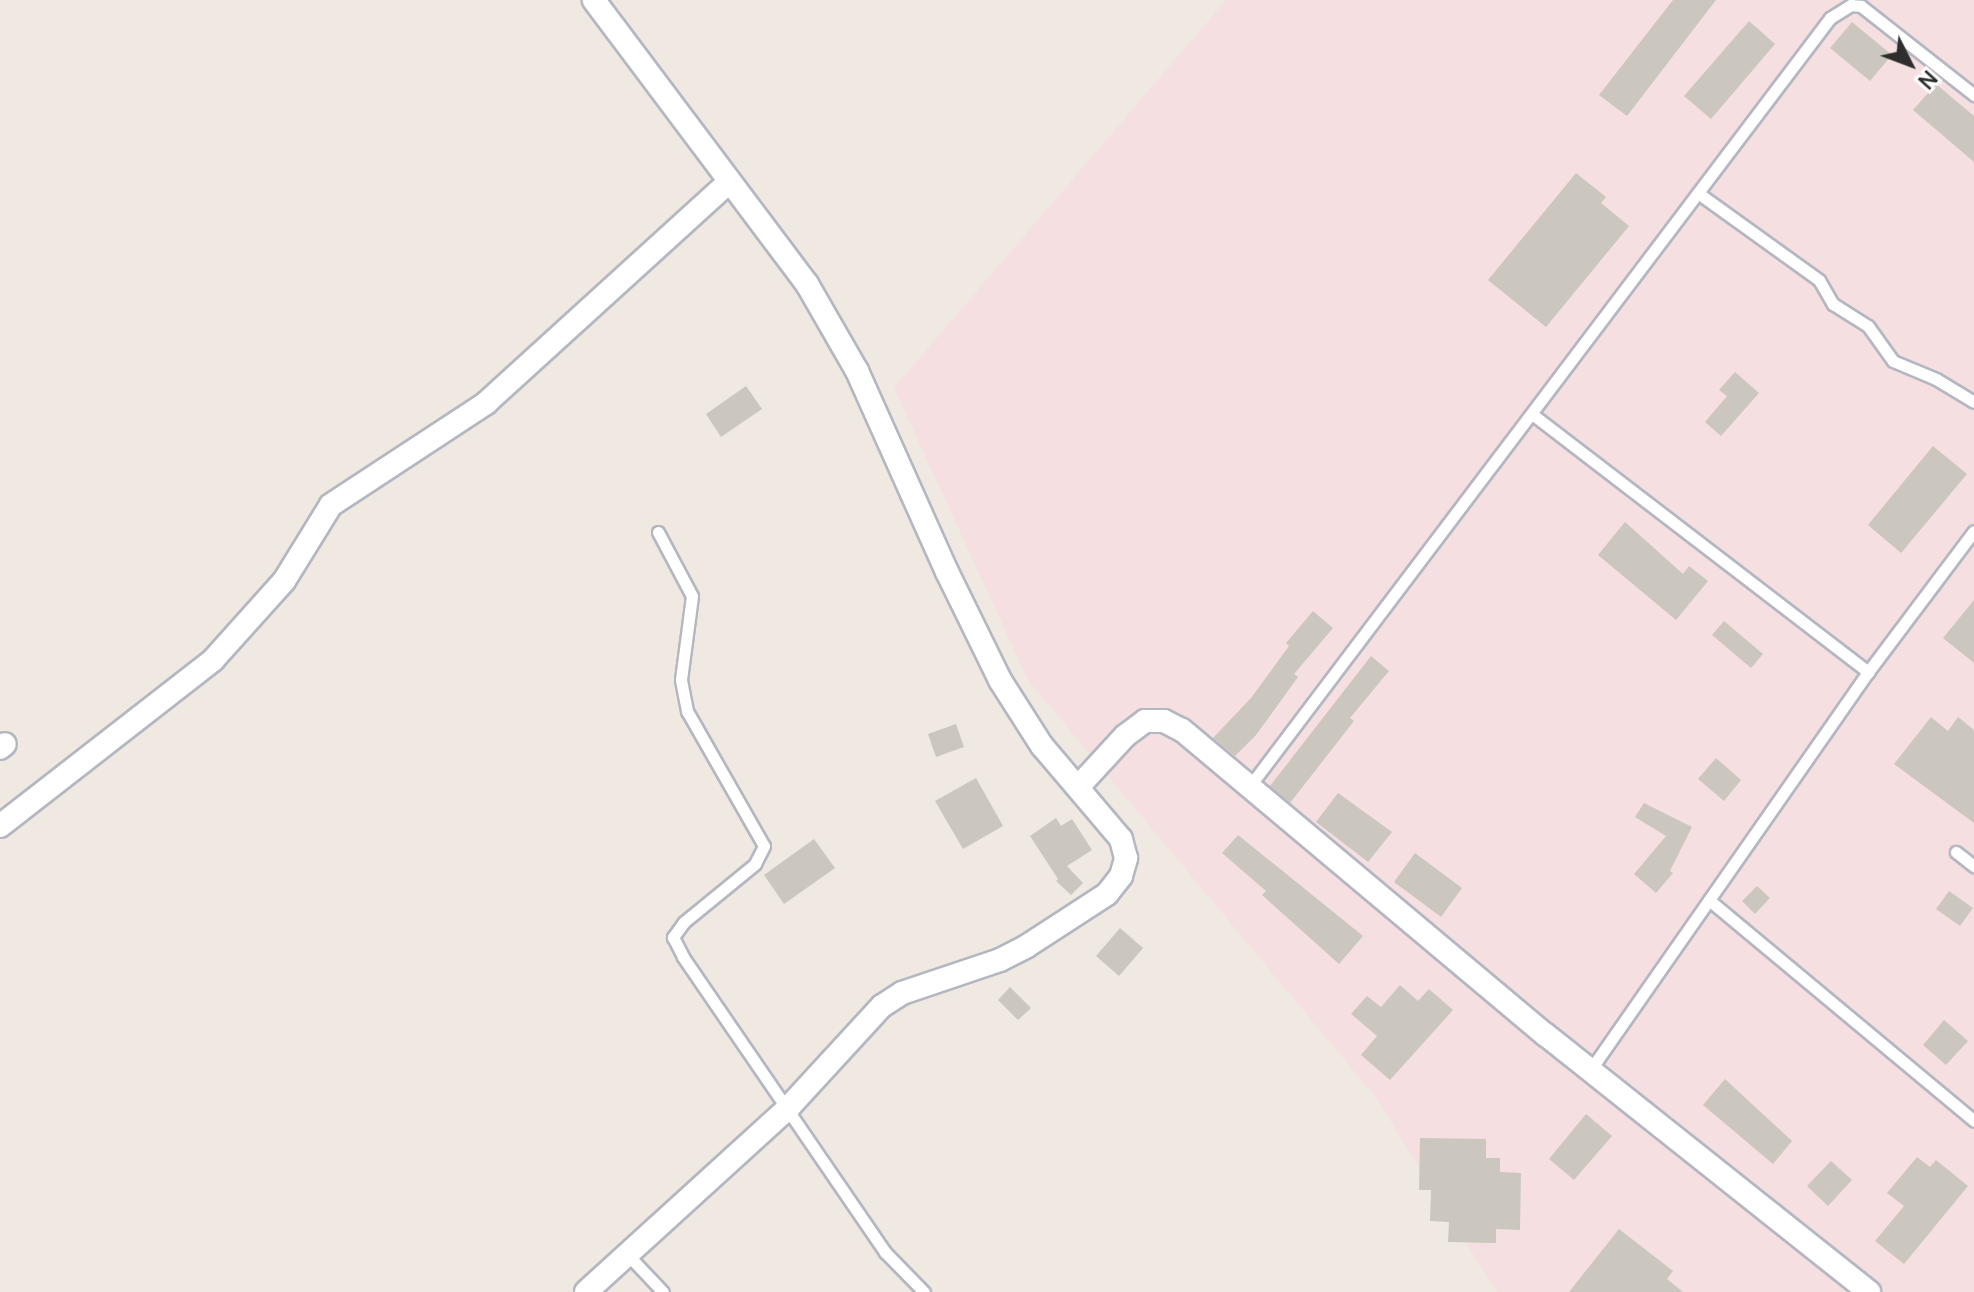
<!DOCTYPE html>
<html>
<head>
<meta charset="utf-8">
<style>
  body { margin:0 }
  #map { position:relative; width:1974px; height:1292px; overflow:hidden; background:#efe9e1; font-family:Manrope,sans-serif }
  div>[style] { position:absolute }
  .medical>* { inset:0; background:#f5dfe0 }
  .building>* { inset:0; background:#cbc7bf }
  .roads { filter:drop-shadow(2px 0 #b4b7c1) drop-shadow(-2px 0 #b4b7c1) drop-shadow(0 2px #b4b7c1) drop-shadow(0 -2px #b4b7c1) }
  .lane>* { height:11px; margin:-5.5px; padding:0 5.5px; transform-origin:5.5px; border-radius:5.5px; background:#fff }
  .street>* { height:22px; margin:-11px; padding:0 11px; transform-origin:11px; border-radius:11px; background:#fff }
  span { translate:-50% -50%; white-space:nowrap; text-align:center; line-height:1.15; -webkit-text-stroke:7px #fff; paint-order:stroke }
  .north { position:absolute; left:1870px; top:24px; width:80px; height:80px; -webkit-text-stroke:6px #fff; paint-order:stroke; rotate:132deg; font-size:22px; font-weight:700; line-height:32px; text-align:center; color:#2e2e2e }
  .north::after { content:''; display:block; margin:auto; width:28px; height:36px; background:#2e2e2e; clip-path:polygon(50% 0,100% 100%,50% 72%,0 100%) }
</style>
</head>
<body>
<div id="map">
  <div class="medical">
    <i style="clip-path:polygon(1226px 0,1974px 0,1974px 1292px,1497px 1292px,1374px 1095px,1028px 680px,894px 388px)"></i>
  </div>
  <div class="building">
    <i style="clip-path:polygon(1673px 0,1716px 0,1627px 116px,1599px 95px)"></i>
    <i style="clip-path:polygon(1749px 21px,1775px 44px,1711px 119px,1684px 96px)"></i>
    <i style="clip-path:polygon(1852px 22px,1892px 55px,1870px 81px,1830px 48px)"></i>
    <i style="clip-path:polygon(1936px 84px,1974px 116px,1974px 162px,1913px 110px)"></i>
    <i style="clip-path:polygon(1576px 173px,1606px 197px,1601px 203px,1629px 226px,1546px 327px,1488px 280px)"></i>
    <i style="clip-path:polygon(1735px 372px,1759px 393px,1721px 436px,1705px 422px,1727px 396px,1719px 390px)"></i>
    <i style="clip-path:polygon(746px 386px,762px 409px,721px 437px,706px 414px)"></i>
    <i style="clip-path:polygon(1933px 446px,1967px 474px,1901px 553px,1868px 525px)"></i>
    <i style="clip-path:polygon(1625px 522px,1683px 574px,1689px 566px,1708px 581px,1676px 620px,1598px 555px)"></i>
    <i style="clip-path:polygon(1974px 600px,1974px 663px,1943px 638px)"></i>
    <i style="clip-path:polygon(1313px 611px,1333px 628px,1294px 674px,1298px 677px,1256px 735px,1235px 756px,1213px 738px,1251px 698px,1289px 646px,1286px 643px)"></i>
    <i style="clip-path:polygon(1724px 621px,1763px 654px,1751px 668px,1712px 635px)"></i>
    <i style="clip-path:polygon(1371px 656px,1389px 671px,1350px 718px,1354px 721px,1290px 803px,1270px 786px)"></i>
    <i style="clip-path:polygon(1931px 717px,1948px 731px,1958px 717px,1974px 730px,1974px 823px,1894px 764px)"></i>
    <i style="clip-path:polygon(956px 724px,964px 747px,936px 757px,928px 734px)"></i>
    <i style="clip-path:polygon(1716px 758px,1741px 780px,1724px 801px,1698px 779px)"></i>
    <i style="clip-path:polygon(976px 778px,1003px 826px,963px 849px,935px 801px)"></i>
    <i style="clip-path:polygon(1338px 793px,1392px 832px,1368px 862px,1316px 822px)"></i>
    <i style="clip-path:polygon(1644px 803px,1692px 827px,1670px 871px,1673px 873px,1656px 893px,1634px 874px,1666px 836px,1635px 817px)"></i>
    <i style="clip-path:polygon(1056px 818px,1061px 826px,1072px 819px,1092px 850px,1067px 866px,1083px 883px,1071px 895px,1056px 881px,1058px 879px,1030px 836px)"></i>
    <i style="clip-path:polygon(1238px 835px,1363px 936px,1339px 964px,1262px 895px,1266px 891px,1222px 853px)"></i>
    <i style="clip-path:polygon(814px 839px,835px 868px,784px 904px,764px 875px)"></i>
    <i style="clip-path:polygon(1415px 853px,1462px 888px,1441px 917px,1394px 882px)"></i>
    <i style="clip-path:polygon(1757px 886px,1770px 898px,1755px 914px,1742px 901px)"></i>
    <i style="clip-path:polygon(1949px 891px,1973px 908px,1960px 926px,1936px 909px)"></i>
    <i style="clip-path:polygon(1120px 928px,1143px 948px,1119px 976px,1096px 956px)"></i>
    <i style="clip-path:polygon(1400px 985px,1418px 1001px,1429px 989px,1453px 1010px,1390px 1080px,1361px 1055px,1377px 1036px,1351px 1014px,1367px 996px,1381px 1007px)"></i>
    <i style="clip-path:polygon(1010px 987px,1031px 1008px,1018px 1020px,998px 1000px)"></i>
    <i style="clip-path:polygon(1944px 1020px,1968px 1041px,1946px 1065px,1923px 1045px)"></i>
    <i style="clip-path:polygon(1725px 1079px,1792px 1141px,1773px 1164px,1703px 1105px)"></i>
    <i style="clip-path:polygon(1586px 1114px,1612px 1136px,1574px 1180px,1549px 1159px)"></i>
    <i style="clip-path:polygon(1420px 1138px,1486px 1139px,1486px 1158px,1500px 1158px,1500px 1172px,1521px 1173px,1520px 1230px,1496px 1229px,1496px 1243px,1448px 1242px,1449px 1222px,1430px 1221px,1431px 1190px,1419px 1190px)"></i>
    <i style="clip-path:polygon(1917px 1157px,1930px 1167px,1936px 1160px,1968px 1186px,1904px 1264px,1875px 1241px,1904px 1206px,1887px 1193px)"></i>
    <i style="clip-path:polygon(1831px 1161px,1852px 1180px,1828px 1206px,1807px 1186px)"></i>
    <i style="clip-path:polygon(1619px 1229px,1673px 1271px,1667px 1279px,1683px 1292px,1569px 1292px)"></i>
  </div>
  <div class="roads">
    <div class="lane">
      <i style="left:1698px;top:193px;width:149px;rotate:35.7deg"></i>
      <i style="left:1819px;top:280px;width:28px;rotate:60deg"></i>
      <i style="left:1833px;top:304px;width:41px;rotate:32.2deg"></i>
      <i style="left:1868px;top:326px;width:43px;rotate:54.5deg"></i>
      <i style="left:1893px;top:361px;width:47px;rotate:22.7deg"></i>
      <i style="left:1936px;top:379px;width:44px;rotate:31.2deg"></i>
      <i style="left:1532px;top:414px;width:424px;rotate:37.5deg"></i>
      <i style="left:658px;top:532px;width:72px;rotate:62deg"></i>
      <i style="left:692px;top:596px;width:85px;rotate:97.5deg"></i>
      <i style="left:681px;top:680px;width:32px;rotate:79deg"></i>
      <i style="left:687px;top:711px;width:155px;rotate:60.3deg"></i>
      <i style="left:764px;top:846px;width:20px;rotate:117deg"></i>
      <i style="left:755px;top:864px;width:92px;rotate:140.8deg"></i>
      <i style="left:684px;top:922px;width:19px;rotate:126deg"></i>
      <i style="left:673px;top:937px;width:22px;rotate:63deg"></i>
      <i style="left:683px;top:957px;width:358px;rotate:55.6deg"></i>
      <i style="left:885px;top:1252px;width:56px;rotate:45.7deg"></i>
      <i style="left:1249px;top:787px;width:964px;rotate:-52.93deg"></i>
      <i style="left:1830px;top:18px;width:25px;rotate:-32deg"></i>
      <i style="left:1851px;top:5px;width:10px;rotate:6deg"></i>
      <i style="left:1861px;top:6px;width:144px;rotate:38.2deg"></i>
      <i style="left:1956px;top:852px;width:23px;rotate:38deg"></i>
      <i style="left:1709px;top:900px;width:345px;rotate:39.8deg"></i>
      <i style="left:1591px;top:1069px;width:484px;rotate:-55.1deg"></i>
      <i style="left:1868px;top:672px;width:176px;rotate:-53.1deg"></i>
      <i style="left:627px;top:1254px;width:52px;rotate:46.5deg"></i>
    </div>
    <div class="street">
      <i style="left:0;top:748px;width:6px;rotate:-39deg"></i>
      <i style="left:1079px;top:786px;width:68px;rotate:-47.4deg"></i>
      <i style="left:1125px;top:736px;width:25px;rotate:-37deg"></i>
      <i style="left:1145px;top:721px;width:19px"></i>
      <i style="left:1164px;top:721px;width:20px;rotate:27deg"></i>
      <i style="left:1182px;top:730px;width:475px;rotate:40deg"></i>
      <i style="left:1546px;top:1035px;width:413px;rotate:38.5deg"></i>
      <i style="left:0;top:826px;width:270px;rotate:-37.9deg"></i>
      <i style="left:213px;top:660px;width:106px;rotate:-48.1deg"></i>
      <i style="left:284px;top:581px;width:89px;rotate:-58.3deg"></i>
      <i style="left:331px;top:505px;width:186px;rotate:-33.3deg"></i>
      <i style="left:486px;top:403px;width:328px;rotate:-42.3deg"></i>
      <i style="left:586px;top:1292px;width:275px;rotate:-42.3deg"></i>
      <i style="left:789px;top:1107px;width:137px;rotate:-47.4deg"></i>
      <i style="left:882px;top:1006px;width:24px;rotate:-33deg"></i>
      <i style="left:902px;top:993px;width:103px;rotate:-18.6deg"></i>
      <i style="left:1000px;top:960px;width:30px;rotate:-27deg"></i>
      <i style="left:1027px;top:946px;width:95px;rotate:-33deg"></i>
      <i style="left:1107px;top:894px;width:23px;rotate:-52deg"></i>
      <i style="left:1121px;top:876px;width:19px;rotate:-74deg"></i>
      <i style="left:1126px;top:858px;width:20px;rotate:-105deg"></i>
      <i style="left:1121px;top:839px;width:122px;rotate:-130.3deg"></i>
      <i style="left:1042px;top:746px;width:78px;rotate:-122.5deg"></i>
      <i style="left:1000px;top:680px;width:120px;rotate:-116.1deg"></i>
      <i style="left:947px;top:572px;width:220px;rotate:-114.1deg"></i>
      <i style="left:857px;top:371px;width:100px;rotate:-119.9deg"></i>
      <i style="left:807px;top:284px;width:355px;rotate:-126.9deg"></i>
    </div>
  </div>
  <div class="north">N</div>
</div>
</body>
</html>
